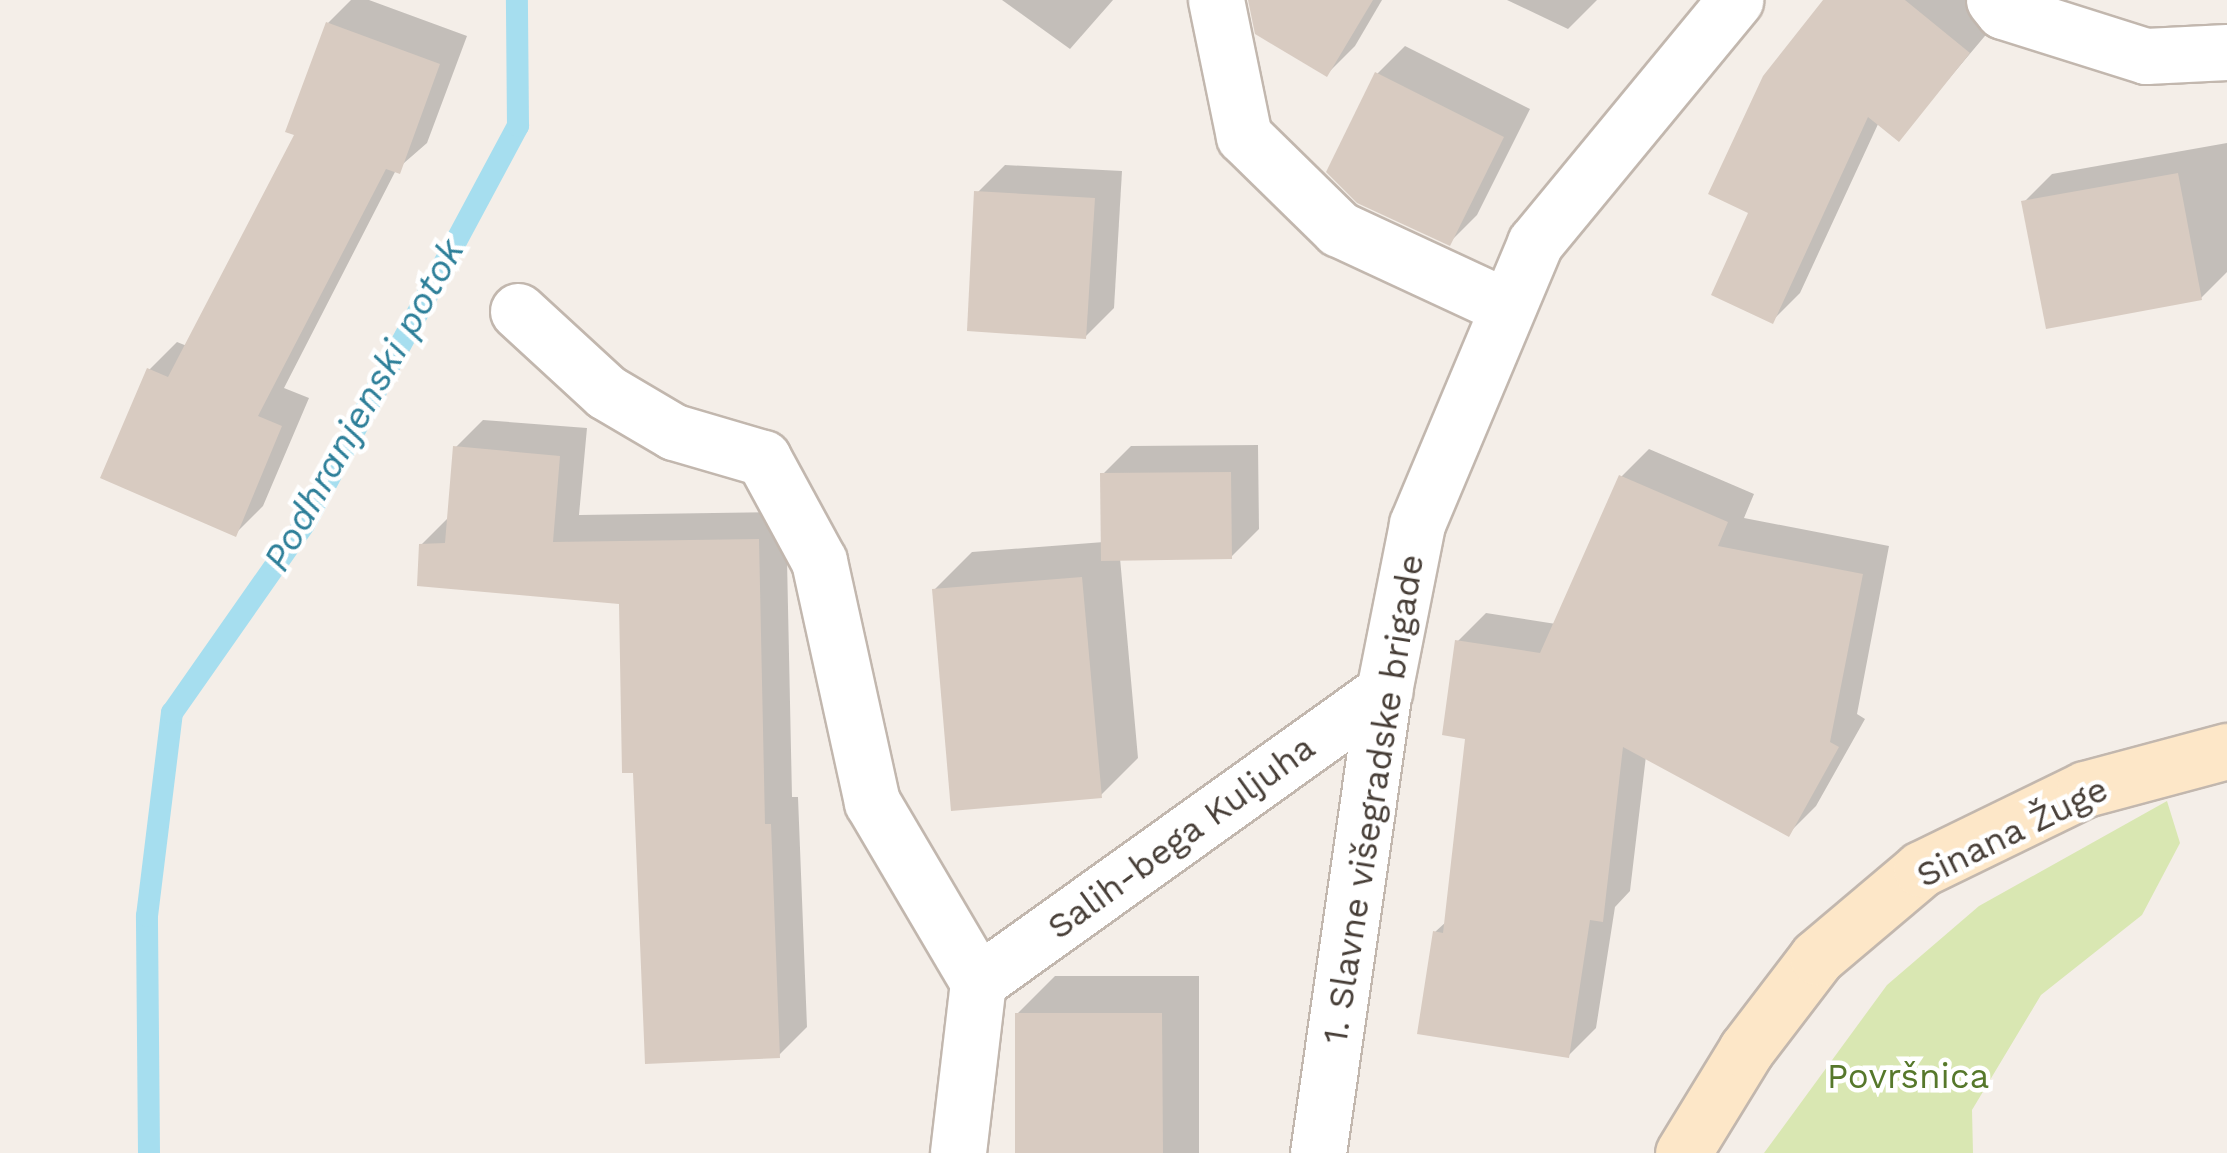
<!DOCTYPE html>
<html>
<head>
<meta charset="utf-8">
<style>
  body { margin:0 }
  #map { position:relative; width:2227px; height:1153px; overflow:hidden; background:#f4eee8; font-family:"Work Sans",sans-serif }
  div>[style] { position:absolute }
  .green>* { inset:0; background:#d9e7b2 }
  .shadow>* { inset:0; background:#0003 }
  .stream>* { height:22px; margin:-11px; padding:0 11px; transform-origin:11px; border-radius:11px; background:#a6deef }
  .building>* { inset:0; background:#d8cbc1 }
  .roads { filter:drop-shadow(2px 0 #c2b7ae) drop-shadow(-2px 0 #c2b7ae) drop-shadow(0 2px #c2b7ae) drop-shadow(0 -2px #c2b7ae) }
  .minor>* { height:55px; margin:-27.5px; padding:0 27.5px; transform-origin:27.5px; border-radius:27.5px; background:#fff }
  .secondary>* { height:55px; margin:-27.5px; padding:0 27.5px; transform-origin:27.5px; border-radius:27.5px; background:#fde7c8 }
  span { translate:-50% -50%; white-space:nowrap; text-align:center; line-height:1.15; -webkit-text-stroke:9px #fff; paint-order:stroke }
  .street-label { font-size:35px; color:#473e37 }
  .park-label { font-size:35px; color:#56782b }
  .water-label { font-size:38px; color:#2d7f99; font-style:italic }
</style>
</head>
<body>
<div id="map">
  <div class="green">
    <i style="clip-path:polygon(2167px 801px,2180px 843px,2142px 915px,2041px 995px,1972px 1110px,1973px 1153px,1764px 1153px,1887px 985px,1979px 906px)"></i>
  </div>
  <div class="shadow">
    <i style="clip-path:polygon(351px 0,369px 0,467px 36px,427px 143px,396px 170px,284px 388px,309px 398px,263px 506px,235px 534px,149px 370px,177px 342px,187px 346px,297px 134px,328px 23px)"></i>
    <i style="clip-path:polygon(1002px 0,1113px 0,1070px 49px)"></i>
    <i style="clip-path:polygon(1258px 0,1382px 0,1355px 46px,1327px 74px)"></i>
    <i style="clip-path:polygon(1507px 0,1597px 0,1568px 29px)"></i>
    <i style="clip-path:polygon(1826px 0,2007px 0,2011px 5px,1899px 138px,1879px 122px,1800px 293px,1772px 321px,1751px 212px)"></i>
    <i style="clip-path:polygon(1405px 46px,1530px 109px,1477px 215px,1449px 243px,1377px 74px)"></i>
    <i style="clip-path:polygon(2227px 143px,2227px 272px,2201px 298px,2024px 202px,2052px 174px)"></i>
    <i style="clip-path:polygon(1005px 165px,1122px 171px,1114px 308px,1086px 336px,977px 193px)"></i>
    <i style="clip-path:polygon(483px 420px,587px 428px,579px 515px,786px 512px,792px 797px,798px 797px,807px 1027px,779px 1055px,635px 770px,622px 602px,421px 545px,449px 517px,455px 448px)"></i>
    <i style="clip-path:polygon(1258px 445px,1259px 529px,1231px 557px,1120px 558px,1138px 758px,1100px 796px,934px 590px,972px 552px,1104px 542px,1103px 474px,1131px 446px)"></i>
    <i style="clip-path:polygon(1649px 449px,1754px 494px,1744px 518px,1889px 546px,1857px 714px,1865px 719px,1816px 806px,1788px 834px,1646px 756px,1630px 891px,1615px 907px,1596px 1028px,1568px 1056px,1435px 932px,1447px 921px,1468px 737px,1458px 641px,1486px 613px,1556px 624px,1621px 477px)"></i>
    <i style="clip-path:polygon(1055px 976px,1199px 976px,1199px 1153px,1018px 1153px,1017px 1014px)"></i>
  </div>
  <div class="stream">
    <i style="left:149px;top:1153px;width:237px;rotate:-90.5deg"></i>
    <i style="left:147px;top:916px;width:205px;rotate:-83deg"></i>
    <i style="left:172px;top:713px;width:232px;rotate:-55deg"></i>
    <i style="left:305px;top:523px;width:451px;rotate:-61.8deg"></i>
    <i style="left:518px;top:126px;width:126px;rotate:-90.5deg"></i>
  </div>
  <div class="building">
    <i style="clip-path:polygon(1248px 0,1373px 0,1327px 77px,1255px 34px)"></i>
    <i style="clip-path:polygon(1823px 0,1905px 0,1970px 53px,1899px 142px,1868px 117px,1773px 324px,1711px 295px,1748px 213px,1708px 194px,1763px 76px)"></i>
    <i style="clip-path:polygon(326px 22px,440px 64px,400px 174px,386px 169px,258px 416px,282px 426px,236px 537px,100px 478px,147px 368px,168px 377px,294px 135px,285px 132px)"></i>
    <i style="clip-path:polygon(1375px 72px,1504px 137px,1450px 246px,1357px 203px,1326px 172px)"></i>
    <i style="clip-path:polygon(2178px 173px,2202px 300px,2046px 329px,2021px 201px)"></i>
    <i style="clip-path:polygon(974px 191px,1095px 198px,1086px 339px,967px 331px)"></i>
    <i style="clip-path:polygon(453px 446px,560px 456px,553px 542px,759px 539px,765px 824px,771px 824px,780px 1058px,645px 1064px,633px 773px,622px 773px,619px 604px,417px 586px,419px 544px,445px 543px)"></i>
    <i style="clip-path:polygon(1231px 472px,1232px 559px,1101px 561px,1100px 473px)"></i>
    <i style="clip-path:polygon(1619px 475px,1728px 522px,1718px 546px,1863px 574px,1830px 742px,1839px 747px,1789px 837px,1623px 747px,1603px 922px,1590px 920px,1569px 1058px,1417px 1034px,1433px 931px,1443px 933px,1465px 739px,1442px 735px,1455px 640px,1540px 653px)"></i>
    <i style="clip-path:polygon(1082px 577px,1102px 798px,951px 811px,932px 589px)"></i>
    <i style="clip-path:polygon(1015px 1013px,1162px 1013px,1163px 1153px,1015px 1153px)"></i>
  </div>
  <div class="roads">
    <div class="minor">
      <i style="left:1216px;top:0;width:139px;rotate:78.4deg"></i>
      <i style="left:1244px;top:136px;width:133px;rotate:44.4deg"></i>
      <i style="left:1339px;top:229px;width:183px;rotate:24.9deg"></i>
      <i style="left:1994px;top:0;width:14px;rotate:51deg"></i>
      <i style="left:2003px;top:11px;width:150px;rotate:17.5deg"></i>
      <i style="left:2146px;top:56px;width:81px;rotate:-2.8deg"></i>
      <i style="left:518px;top:311px;width:120px;rotate:42.6deg"></i>
      <i style="left:606px;top:392px;width:79px;rotate:30.5deg"></i>
      <i style="left:674px;top:432px;width:93px;rotate:16.3deg"></i>
      <i style="left:763px;top:458px;width:117px;rotate:61.5deg"></i>
      <i style="left:819px;top:561px;width:247px;rotate:77.6deg"></i>
      <i style="left:872px;top:802px;width:209px;rotate:59.5deg"></i>
      <i style="left:978px;top:982px;width:172px;rotate:96.7deg"></i>
      <i style="left:978px;top:982px;width:500px;rotate:-35.6deg"></i>
      <i style="left:1318px;top:1153px;width:467px;rotate:-81.9deg"></i>
      <i style="left:1384px;top:691px;width:170px;rotate:-78.8deg"></i>
      <i style="left:1417px;top:524px;width:305px;rotate:-67.2deg"></i>
      <i style="left:1535px;top:243px;width:315px;rotate:-50.5deg"></i>
    </div>
    <div class="secondary">
      <i style="left:1683px;top:1153px;width:121px;rotate:-58.5deg"></i>
      <i style="left:1746px;top:1050px;width:117px;rotate:-52.6deg"></i>
      <i style="left:1817px;top:957px;width:136px;rotate:-40.2deg"></i>
      <i style="left:1921px;top:869px;width:182px;rotate:-26deg"></i>
      <i style="left:2085px;top:789px;width:147px;rotate:-15deg"></i>
    </div>
  </div>
  <div class="street-label">
    <span style="left:1373px;top:799px;rotate:-81deg">1. Slavne višegradske brigade</span>
    <span style="left:2012px;top:832px;rotate:-26deg">Sinana Žuge</span>
    <span style="left:1181px;top:837px;rotate:-36deg">Salih-bega Kuljuha</span>
  </div>
  <div class="park-label">
    <span style="left:1908px;top:1076px">Površnica</span>
  </div>
  <div class="water-label">
    <span style="left:364px;top:405px;rotate:-61deg">Podhranjenski potok</span>
  </div>
</div>
</body>
</html>
